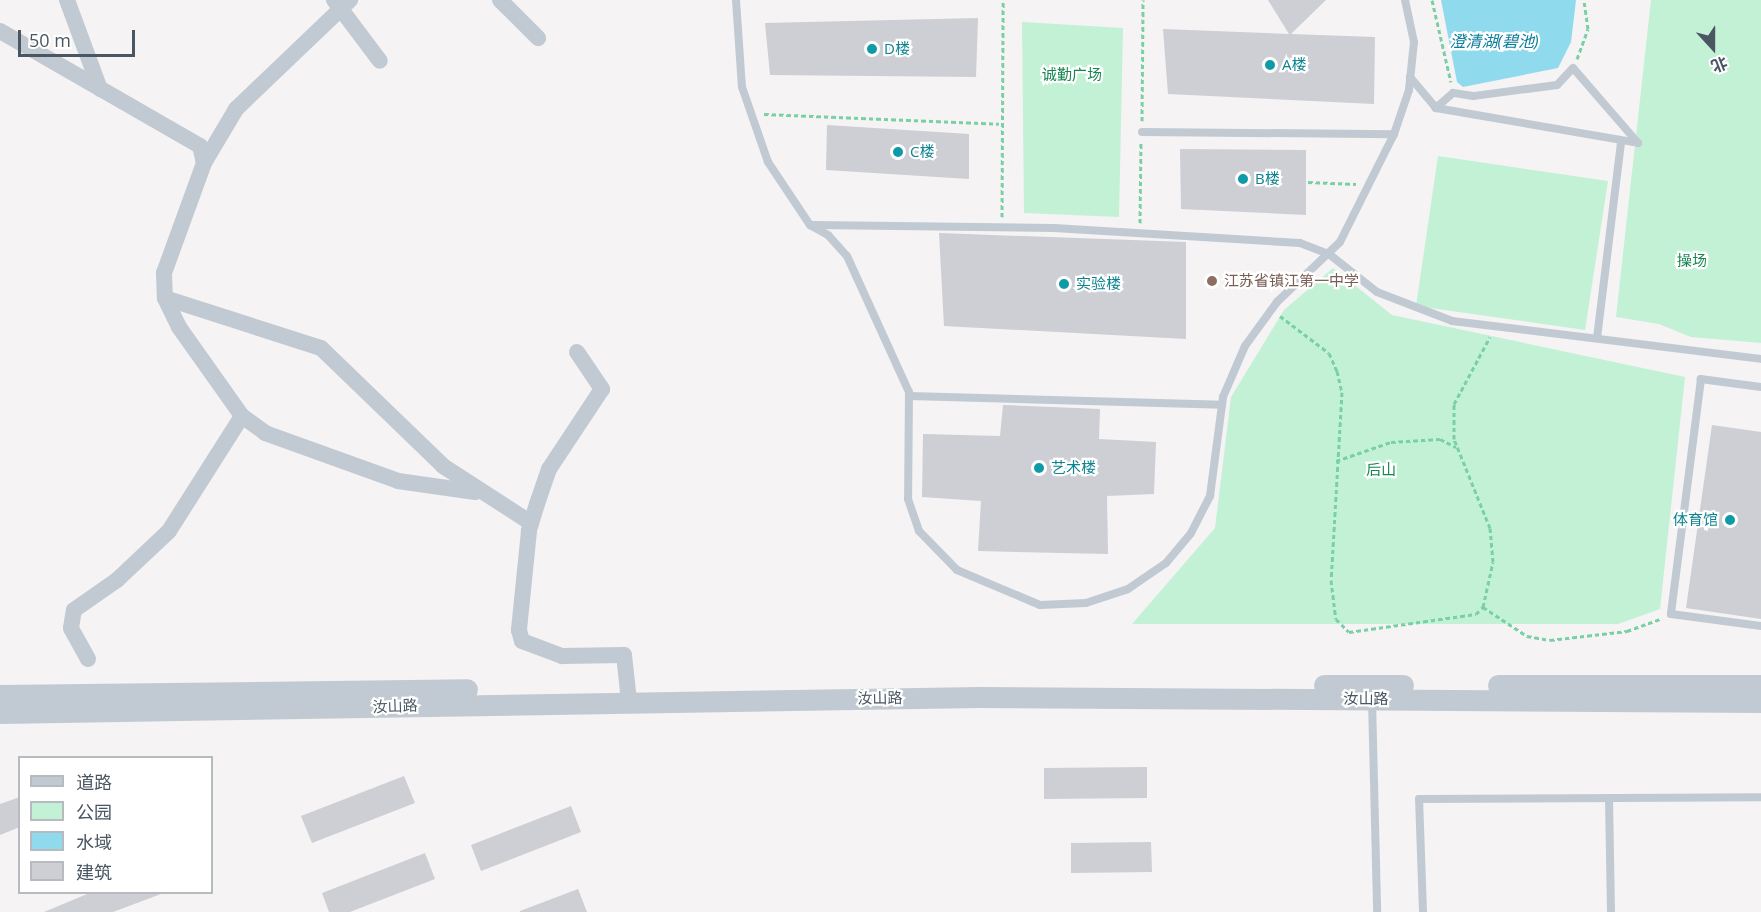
<!DOCTYPE html>
<html>
<head>
<meta charset="utf-8">
<style>
  body { margin:0 }
  #map { position:relative; width:1761px; height:912px; overflow:hidden; background:#f5f3f3; font-family:"Open Sans","Noto Sans SC",sans-serif }
  div>[style] { position:absolute }
  .green>* { inset:0; background:#c3f1d5 }
  .water>* { inset:0; background:#90daee }
  .building>* { inset:0; background:#cdcfd5 }
  .path>* { height:3px; margin-top:-1.5px; transform-origin:0; background:repeating-linear-gradient(90deg,#7ad0a6 0 4.5px,transparent 0 7.5px) }
  .service>* { height:8px; margin:-4px; padding:0 4px; transform-origin:4px; border-radius:4px; background:#c1cad2 }
  .minor>* { height:16px; margin:-8px; padding:0 8px; transform-origin:8px; border-radius:8px; background:#c1cad2 }
  .tertiary>* { height:21px; margin:-10.5px; padding:0 10.5px; transform-origin:10.5px; border-radius:10.5px; background:#c1cad2 }
  .dots>* { width:16px; height:16px; translate:-50% -50%; box-sizing:border-box; border:3px solid #fff; border-radius:50% }
  span { translate:-50% -50%; white-space:nowrap; text-align:center; line-height:1.15; -webkit-text-stroke:4.5px #fff; paint-order:stroke }
  .culture-label { font-size:15px; color:#0d838f }
  .left { translate:0 -50%; text-align:left }
  .right { translate:-100% -50%; text-align:right }
  .park-label { font-size:15px; color:#17864f }
  .education-label { font-size:15px; color:#785e54 }
  .street-label { font-size:15px; color:#4a5661 }
  .water-label { font-size:16px; color:#0c7c9b; font-style:italic }
  .legend { position:absolute; left:18px; top:756px; width:195px; height:138px; box-sizing:border-box; background:#fff; border:2px solid #b7bbc0; margin:0; padding:8px 10px; list-style:none; font-size:18px; color:#4a5661 }
  .legend li { display:flex; align-items:center; gap:12px; height:30px }
  .legend b { width:30px; border:2px solid #b7bbc0 }
  .north { position:absolute; left:1683px; top:18px; width:60px; height:60px; -webkit-text-stroke:4px #fff; paint-order:stroke; rotate:159deg; font-size:16px; font-weight:700; line-height:24px; text-align:center; color:#4a5661 }
  .north::after { content:''; display:block; margin:auto; width:21px; height:27px; background:#4a5661; clip-path:polygon(50% 0,100% 100%,50% 72%,0 100%) }
  .scale { position:absolute; left:18px; top:30px; width:117px; height:27px; box-sizing:border-box; border:3px solid #4a5661; border-top:0; padding-left:8px; font-size:18px; line-height:21px; white-space:nowrap; color:#4a5661; -webkit-text-stroke:4px #fff; paint-order:stroke }
</style>
</head>
<body>
<div id="map">
  <div class="green">
    <i style="clip-path:polygon(1651px 0,1761px 0,1761px 343px,1691px 337px,1659px 324px,1616px 317px)"></i>
    <i style="clip-path:polygon(1022px 22px,1123px 28px,1119px 217px,1024px 213px)"></i>
    <i style="clip-path:polygon(1438px 156px,1608px 181px,1585px 330px,1416px 306px)"></i>
    <i style="clip-path:polygon(1333px 268px,1392px 315px,1685px 377px,1660px 609px,1618px 624px,1132px 624px,1215px 528px,1231px 397px,1284px 310px)"></i>
  </div>
  <div class="water">
    <i style="clip-path:polygon(1441px 0,1576px 0,1571px 42px,1558px 68px,1463px 87px,1457px 82px)"></i>
  </div>
  <div class="building">
    <i style="clip-path:polygon(1268px 0,1326px 0,1291px 34px,1375px 37px,1374px 104px,1168px 94px,1163px 29px,1289px 34px)"></i>
    <i style="clip-path:polygon(978px 18px,976px 77px,770px 75px,765px 23px)"></i>
    <i style="clip-path:polygon(827px 125px,969px 134px,969px 179px,826px 170px)"></i>
    <i style="clip-path:polygon(1180px 149px,1306px 150px,1306px 215px,1181px 209px)"></i>
    <i style="clip-path:polygon(939px 233px,1186px 242px,1186px 339px,944px 326px)"></i>
    <i style="clip-path:polygon(1003px 405px,1100px 409px,1099px 439px,1156px 442px,1154px 494px,1107px 496px,1108px 554px,978px 551px,981px 501px,922px 497px,923px 434px,1000px 436px)"></i>
    <i style="clip-path:polygon(1712px 425px,1761px 432px,1761px 619px,1686px 608px)"></i>
    <i style="clip-path:polygon(1147px 767px,1147px 798px,1044px 799px,1044px 768px)"></i>
    <i style="clip-path:polygon(404px 776px,415px 803px,312px 843px,301px 816px)"></i>
    <i style="clip-path:polygon(20px 797px,20px 827px,0 835px,0 804px)"></i>
    <i style="clip-path:polygon(571px 806px,581px 832px,481px 871px,471px 845px)"></i>
    <i style="clip-path:polygon(1151px 842px,1152px 872px,1071px 873px,1071px 843px)"></i>
    <i style="clip-path:polygon(425px 853px,435px 879px,350px 912px,329px 912px,322px 893px)"></i>
    <i style="clip-path:polygon(578px 889px,587px 912px,520px 912px,520px 911px)"></i>
    <i style="clip-path:polygon(92px 892px,161px 892px,161px 894px,113px 912px,44px 912px)"></i>
  </div>
  <div class="path">
    <i style="left:1432px;top:0;width:84px;rotate:77deg"></i>
    <i style="left:1577px;top:59px;width:32px;rotate:-70deg"></i>
    <i style="left:1588px;top:29px;width:29px;rotate:-98deg"></i>
    <i style="left:764px;top:114px;width:235px;rotate:2.4deg"></i>
    <i style="left:1142px;top:121px;width:121px;rotate:-89.5deg"></i>
    <i style="left:1308px;top:182px;width:48px;rotate:2.4deg"></i>
    <i style="left:1002px;top:217px;width:217px;rotate:-89.7deg"></i>
    <i style="left:1140px;top:223px;width:81px;rotate:-89.3deg"></i>
    <i style="left:1280px;top:316px;width:61px;rotate:37.1deg"></i>
    <i style="left:1329px;top:353px;width:20px;rotate:66deg"></i>
    <i style="left:1337px;top:371px;width:22px;rotate:77deg"></i>
    <i style="left:1342px;top:392px;width:188px;rotate:93.3deg"></i>
    <i style="left:1331px;top:580px;width:39px;rotate:83deg"></i>
    <i style="left:1336px;top:619px;width:18px;rotate:45deg"></i>
    <i style="left:1349px;top:632px;width:128px;rotate:-8.1deg"></i>
    <i style="left:1476px;top:614px;width:10px;rotate:-45deg"></i>
    <i style="left:1483px;top:607px;width:46px;rotate:-77.5deg"></i>
    <i style="left:1493px;top:562px;width:34px;rotate:-95deg"></i>
    <i style="left:1490px;top:528px;width:96px;rotate:-112deg"></i>
    <i style="left:1454px;top:439px;width:35px;rotate:-90deg"></i>
    <i style="left:1454px;top:404px;width:76px;rotate:-61.8deg"></i>
    <i style="left:1336px;top:461px;width:58px;rotate:-19.1deg"></i>
    <i style="left:1391px;top:442px;width:49px;rotate:-3.5deg"></i>
    <i style="left:1440px;top:439px;width:18px;rotate:27deg"></i>
    <i style="left:1483px;top:607px;width:53px;rotate:33.4deg"></i>
    <i style="left:1527px;top:636px;width:23px;rotate:10deg"></i>
    <i style="left:1550px;top:640px;width:78px;rotate:-6.7deg"></i>
    <i style="left:1627px;top:631px;width:37px;rotate:-20deg"></i>
  </div>
  <div class="service">
    <i style="left:736px;top:0;width:87px;rotate:86.1deg"></i>
    <i style="left:742px;top:87px;width:79px;rotate:70.9deg"></i>
    <i style="left:768px;top:162px;width:76px;rotate:56.3deg"></i>
    <i style="left:810px;top:225px;width:21px;rotate:29deg"></i>
    <i style="left:828px;top:235px;width:28px;rotate:48deg"></i>
    <i style="left:847px;top:256px;width:149px;rotate:65.5deg"></i>
    <i style="left:909px;top:392px;width:107px;rotate:90.5deg"></i>
    <i style="left:908px;top:499px;width:34px;rotate:71deg"></i>
    <i style="left:919px;top:531px;width:54px;rotate:45.7deg"></i>
    <i style="left:957px;top:570px;width:90px;rotate:22.9deg"></i>
    <i style="left:1040px;top:605px;width:46px;rotate:-2.5deg"></i>
    <i style="left:1086px;top:603px;width:44px;rotate:-18.4deg"></i>
    <i style="left:1128px;top:589px;width:46px;rotate:-34.4deg"></i>
    <i style="left:1166px;top:563px;width:39px;rotate:-50deg"></i>
    <i style="left:1191px;top:533px;width:42px;rotate:-62.8deg"></i>
    <i style="left:1210px;top:496px;width:100px;rotate:-82.5deg"></i>
    <i style="left:1223px;top:397px;width:56px;rotate:-66.7deg"></i>
    <i style="left:1245px;top:346px;width:54px;rotate:-54deg"></i>
    <i style="left:1277px;top:302px;width:87px;rotate:-43.6deg"></i>
    <i style="left:1340px;top:242px;width:121px;rotate:-63.4deg"></i>
    <i style="left:1410px;top:77px;width:40px;rotate:50deg"></i>
    <i style="left:1436px;top:108px;width:205px;rotate:9.8deg"></i>
    <i style="left:1638px;top:143px;width:99px;rotate:-130.9deg"></i>
    <i style="left:1573px;top:68px;width:23px;rotate:133deg"></i>
    <i style="left:1557px;top:85px;width:85px;rotate:172.5deg"></i>
    <i style="left:1473px;top:96px;width:20px;rotate:-171deg"></i>
    <i style="left:1453px;top:93px;width:23px;rotate:139deg"></i>
    <i style="left:1142px;top:132px;width:252px;rotate:0.5deg"></i>
    <i style="left:1394px;top:134px;width:46px;rotate:-71.2deg"></i>
    <i style="left:1409px;top:90px;width:48px;rotate:-84.1deg"></i>
    <i style="left:1414px;top:42px;width:43px;rotate:-102.1deg"></i>
    <i style="left:813px;top:225px;width:241px;rotate:0.7deg"></i>
    <i style="left:1054px;top:228px;width:246px;rotate:3.5deg"></i>
    <i style="left:1300px;top:243px;width:31px;rotate:21deg"></i>
    <i style="left:1329px;top:254px;width:61px;rotate:38.4deg"></i>
    <i style="left:1377px;top:292px;width:80px;rotate:21.1deg"></i>
    <i style="left:1452px;top:321px;width:311px;rotate:7deg"></i>
    <i style="left:1597px;top:338px;width:197px;rotate:-83deg"></i>
    <i style="left:1761px;top:387px;width:61px;rotate:-172.4deg"></i>
    <i style="left:1701px;top:379px;width:237px;rotate:97.3deg"></i>
    <i style="left:1671px;top:614px;width:91px;rotate:7.6deg"></i>
    <i style="left:909px;top:396px;width:313px;rotate:1.6deg"></i>
    <i style="left:1372px;top:700px;width:212px;rotate:88.6deg"></i>
    <i style="left:1609px;top:798px;width:114px;rotate:89deg"></i>
    <i style="left:1423px;top:912px;width:113px;rotate:-92deg"></i>
    <i style="left:1419px;top:799px;width:342px;rotate:-0.3deg"></i>
  </div>
  <div class="minor">
    <i style="left:67px;top:0;width:95px;rotate:69.7deg"></i>
    <i style="left:334px;top:0;width:76px;rotate:53deg"></i>
    <i style="left:500px;top:0;width:54px;rotate:45deg"></i>
    <i style="left:0;top:31px;width:231px;rotate:29.9deg"></i>
    <i style="left:200px;top:146px;width:17px;rotate:77deg"></i>
    <i style="left:204px;top:163px;width:117px;rotate:110deg"></i>
    <i style="left:164px;top:273px;width:25px;rotate:88deg"></i>
    <i style="left:165px;top:298px;width:164px;rotate:17.8deg"></i>
    <i style="left:321px;top:348px;width:170px;rotate:44deg"></i>
    <i style="left:443px;top:466px;width:105px;rotate:32.9deg"></i>
    <i style="left:204px;top:163px;width:63px;rotate:-59.3deg"></i>
    <i style="left:236px;top:109px;width:158px;rotate:-43.7deg"></i>
    <i style="left:577px;top:352px;width:45px;rotate:56deg"></i>
    <i style="left:602px;top:389px;width:96px;rotate:123.5deg"></i>
    <i style="left:549px;top:469px;width:37px;rotate:109deg"></i>
    <i style="left:537px;top:504px;width:28px;rotate:107deg"></i>
    <i style="left:529px;top:531px;width:100px;rotate:95.8deg"></i>
    <i style="left:519px;top:630px;width:11px;rotate:75deg"></i>
    <i style="left:522px;top:641px;width:43px;rotate:20.6deg"></i>
    <i style="left:562px;top:656px;width:62px;rotate:-0.9deg"></i>
    <i style="left:624px;top:655px;width:46px;rotate:83.8deg"></i>
    <i style="left:242px;top:416px;width:29px;rotate:36deg"></i>
    <i style="left:265px;top:433px;width:141px;rotate:19.8deg"></i>
    <i style="left:398px;top:481px;width:78px;rotate:8.1deg"></i>
    <i style="left:88px;top:659px;width:35px;rotate:-119deg"></i>
    <i style="left:71px;top:628px;width:18px;rotate:-81deg"></i>
    <i style="left:74px;top:610px;width:52px;rotate:-34.9deg"></i>
    <i style="left:117px;top:580px;width:71px;rotate:-43.3deg"></i>
    <i style="left:169px;top:531px;width:136px;rotate:-57.6deg"></i>
    <i style="left:242px;top:416px;width:109px;rotate:-125.3deg"></i>
    <i style="left:179px;top:327px;width:32px;rotate:-116deg"></i>
  </div>
  <div class="tertiary">
    <i style="left:1324px;top:685px;width:79px"></i>
    <i style="left:1498px;top:685px;width:263px"></i>
    <i style="left:0;top:695px;width:467px;rotate:-0.7deg"></i>
    <i style="left:0;top:713px;width:980px;rotate:-0.94deg"></i>
    <i style="left:980px;top:697px;width:781px;rotate:0.37deg"></i>
  </div>
  <div class="dots">
    <i style="left:872px;top:49px;background:#0f9aa8"></i>
    <i style="left:1270px;top:65px;background:#0f9aa8"></i>
    <i style="left:898px;top:152px;background:#0f9aa8"></i>
    <i style="left:1243px;top:179px;background:#0f9aa8"></i>
    <i style="left:1212px;top:281px;background:#8d6e63"></i>
    <i style="left:1064px;top:284px;background:#0f9aa8"></i>
    <i style="left:1039px;top:468px;background:#0f9aa8"></i>
    <i style="left:1730px;top:520px;background:#0f9aa8"></i>
  </div>
  <div class="culture-label">
    <span class="left" style="left:884px;top:49px">D楼</span>
    <span class="left" style="left:1282px;top:65px">A楼</span>
    <span class="left" style="left:910px;top:152px">C楼</span>
    <span class="left" style="left:1255px;top:179px">B楼</span>
    <span class="left" style="left:1076px;top:284px">实验楼</span>
    <span class="left" style="left:1051px;top:468px">艺术楼</span>
    <span class="right" style="left:1718px;top:520px">体育馆</span>
  </div>
  <div class="park-label">
    <span style="left:1072px;top:75px">诚勤广场</span>
    <span style="left:1692px;top:261px">操场</span>
    <span style="left:1381px;top:470px">后山</span>
  </div>
  <div class="education-label">
    <span class="left" style="left:1224px;top:281px">江苏省镇江第一中学</span>
  </div>
  <div class="street-label">
    <span style="left:880px;top:698px;rotate:-1deg">汝山路</span>
    <span style="left:1366px;top:699px">汝山路</span>
    <span style="left:395px;top:706px;rotate:-2deg">汝山路</span>
  </div>
  <div class="water-label">
    <span style="left:1494px;top:41px">澄清湖(碧池)</span>
  </div>
  <ul class="legend">
  <li><b style="height:8px;background:#c1cad2"></b>道路</li>
  <li><b style="height:16px;background:#c3f1d5"></b>公园</li>
  <li><b style="height:16px;background:#90daee"></b>水域</li>
  <li><b style="height:16px;background:#cdcfd5"></b>建筑</li>
  </ul>
  <div class="north">北</div>
  <div class="scale">50 m</div>
</div>
</body>
</html>
